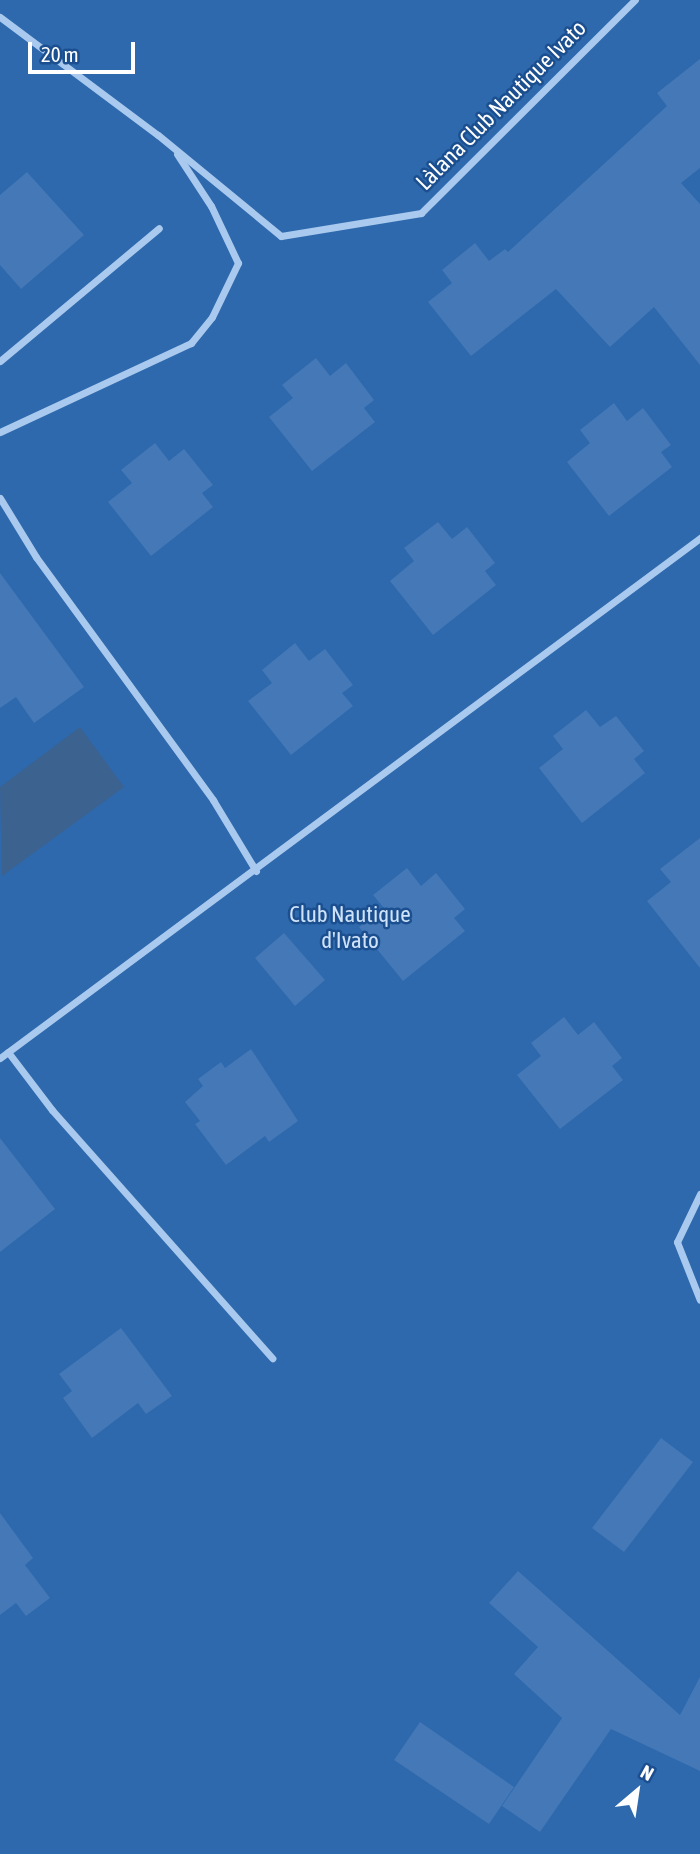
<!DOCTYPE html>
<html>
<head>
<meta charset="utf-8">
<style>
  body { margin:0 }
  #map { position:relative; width:700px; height:1854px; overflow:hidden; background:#1b4f8f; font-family:"Asap Condensed",sans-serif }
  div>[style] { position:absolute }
  .green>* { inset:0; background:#2e69ad }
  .water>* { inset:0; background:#3c6290 }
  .building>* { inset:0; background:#4478b7 }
  .street>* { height:7px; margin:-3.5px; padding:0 3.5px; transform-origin:3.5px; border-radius:3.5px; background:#a9c9ee }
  span { translate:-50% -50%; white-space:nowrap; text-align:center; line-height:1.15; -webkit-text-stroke:5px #1b4f8f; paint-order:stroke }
  .street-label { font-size:23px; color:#fff }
  .park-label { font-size:23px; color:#cfe3fa }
  .north { position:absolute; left:602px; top:1756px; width:70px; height:70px; -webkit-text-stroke:5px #1b4f8f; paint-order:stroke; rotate:29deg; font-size:19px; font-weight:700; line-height:28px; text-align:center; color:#fff }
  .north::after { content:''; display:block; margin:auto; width:24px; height:32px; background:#fff; clip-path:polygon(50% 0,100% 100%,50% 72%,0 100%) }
  .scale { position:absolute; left:28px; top:42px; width:107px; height:32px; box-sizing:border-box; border:4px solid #fff; border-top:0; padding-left:9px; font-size:21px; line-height:24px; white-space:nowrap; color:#fff; -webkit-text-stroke:5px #1b4f8f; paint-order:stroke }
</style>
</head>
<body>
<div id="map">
  <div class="green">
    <i style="clip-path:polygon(0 0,700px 0,700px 1854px,0 1854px)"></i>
  </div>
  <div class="water">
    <i style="clip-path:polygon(80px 727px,124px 787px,2px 876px,0 787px)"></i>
  </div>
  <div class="building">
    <i style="clip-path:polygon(700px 59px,700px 168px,681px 183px,700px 204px,700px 365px,654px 307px,610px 347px,556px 289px,471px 356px,428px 302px,452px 283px,442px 270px,475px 243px,489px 261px,505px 249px,508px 252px,667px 106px,657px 93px)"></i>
    <i style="clip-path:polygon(27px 172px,84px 235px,21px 289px,0 265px,0 195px)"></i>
    <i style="clip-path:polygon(316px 358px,330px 376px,346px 363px,374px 400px,364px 408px,375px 422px,312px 471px,269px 417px,293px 398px,282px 385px)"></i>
    <i style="clip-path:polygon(614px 403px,627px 421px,643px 408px,671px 445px,661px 452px,672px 467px,609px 516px,567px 462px,590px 443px,580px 430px)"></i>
    <i style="clip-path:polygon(155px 443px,169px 461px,184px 449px,213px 485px,202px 493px,213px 507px,151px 556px,108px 502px,132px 483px,121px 470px)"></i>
    <i style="clip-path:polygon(438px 522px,452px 539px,467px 527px,495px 563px,485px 571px,496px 585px,433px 635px,390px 581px,414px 561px,404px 548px)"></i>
    <i style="clip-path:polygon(0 573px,84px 687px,34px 723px,16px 697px,0 708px)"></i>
    <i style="clip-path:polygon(295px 643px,309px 661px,325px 649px,353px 685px,342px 693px,353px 706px,291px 755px,248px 701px,272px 683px,262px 670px)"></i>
    <i style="clip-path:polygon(586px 710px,600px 727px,616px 716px,644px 751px,634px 759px,645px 773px,582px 823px,539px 768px,563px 749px,553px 736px)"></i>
    <i style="clip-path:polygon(700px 838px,700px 968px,647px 901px,671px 882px,660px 869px)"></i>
    <i style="clip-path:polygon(407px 868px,421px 886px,436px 873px,465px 909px,454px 918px,465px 931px,403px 981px,359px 927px,384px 908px,373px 895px)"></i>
    <i style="clip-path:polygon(284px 933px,325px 980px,295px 1006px,255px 958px)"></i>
    <i style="clip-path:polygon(564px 1017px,578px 1035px,594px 1022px,622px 1058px,612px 1066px,623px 1080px,560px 1129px,517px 1075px,541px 1056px,531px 1043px)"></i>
    <i style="clip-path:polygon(251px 1049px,298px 1121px,269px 1142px,265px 1136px,226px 1165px,195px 1124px,200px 1121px,185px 1102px,203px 1086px,198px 1079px,221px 1062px,225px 1068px)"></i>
    <i style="clip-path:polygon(0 1138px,55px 1209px,0 1252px)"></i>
    <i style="clip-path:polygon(121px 1328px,172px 1396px,146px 1414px,138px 1403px,92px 1438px,63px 1398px,72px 1391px,59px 1374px)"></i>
    <i style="clip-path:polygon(661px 1438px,693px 1462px,624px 1552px,592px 1528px)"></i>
    <i style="clip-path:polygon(0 1513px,33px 1558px,25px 1565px,50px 1598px,26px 1616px,16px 1603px,0 1615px)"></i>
    <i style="clip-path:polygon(518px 1571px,680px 1715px,700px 1677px,700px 1771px,611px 1729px,540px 1832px,502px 1806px,562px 1718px,514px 1674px,538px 1647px,489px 1603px)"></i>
    <i style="clip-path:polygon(420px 1722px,514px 1787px,489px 1824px,394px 1760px)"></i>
  </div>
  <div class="street">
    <i style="left:0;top:17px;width:197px;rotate:36.8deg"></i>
    <i style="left:158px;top:135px;width:159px;rotate:39.4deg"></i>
    <i style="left:281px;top:236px;width:142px;rotate:-9.3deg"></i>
    <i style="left:421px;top:213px;width:302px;rotate:-44.9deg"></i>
    <i style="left:0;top:361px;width:207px;rotate:-39.9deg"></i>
    <i style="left:0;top:432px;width:211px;rotate:-25deg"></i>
    <i style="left:191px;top:343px;width:33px;rotate:-51deg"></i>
    <i style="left:212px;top:317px;width:60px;rotate:-64.3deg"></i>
    <i style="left:238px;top:263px;width:63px;rotate:-115.3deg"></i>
    <i style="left:211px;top:206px;width:62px;rotate:-123.2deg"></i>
    <i style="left:0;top:498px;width:69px;rotate:58.6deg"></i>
    <i style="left:36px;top:557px;width:301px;rotate:53.9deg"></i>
    <i style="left:213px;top:800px;width:83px;rotate:58.8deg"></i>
    <i style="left:8px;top:1052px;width:73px;rotate:52.8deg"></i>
    <i style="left:52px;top:1110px;width:332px;rotate:48.4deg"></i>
    <i style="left:0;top:1058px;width:872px;rotate:-36.61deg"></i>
    <i style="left:700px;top:1194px;width:53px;rotate:115.6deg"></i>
    <i style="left:677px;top:1242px;width:62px;rotate:68.4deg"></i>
  </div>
  <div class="street-label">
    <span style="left:501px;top:105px;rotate:-45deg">Làlana Club Nautique Ivato</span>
  </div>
  <div class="park-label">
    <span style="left:350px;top:927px">Club Nautique<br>d'Ivato</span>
  </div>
  <div class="north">N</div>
  <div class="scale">20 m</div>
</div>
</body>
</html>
